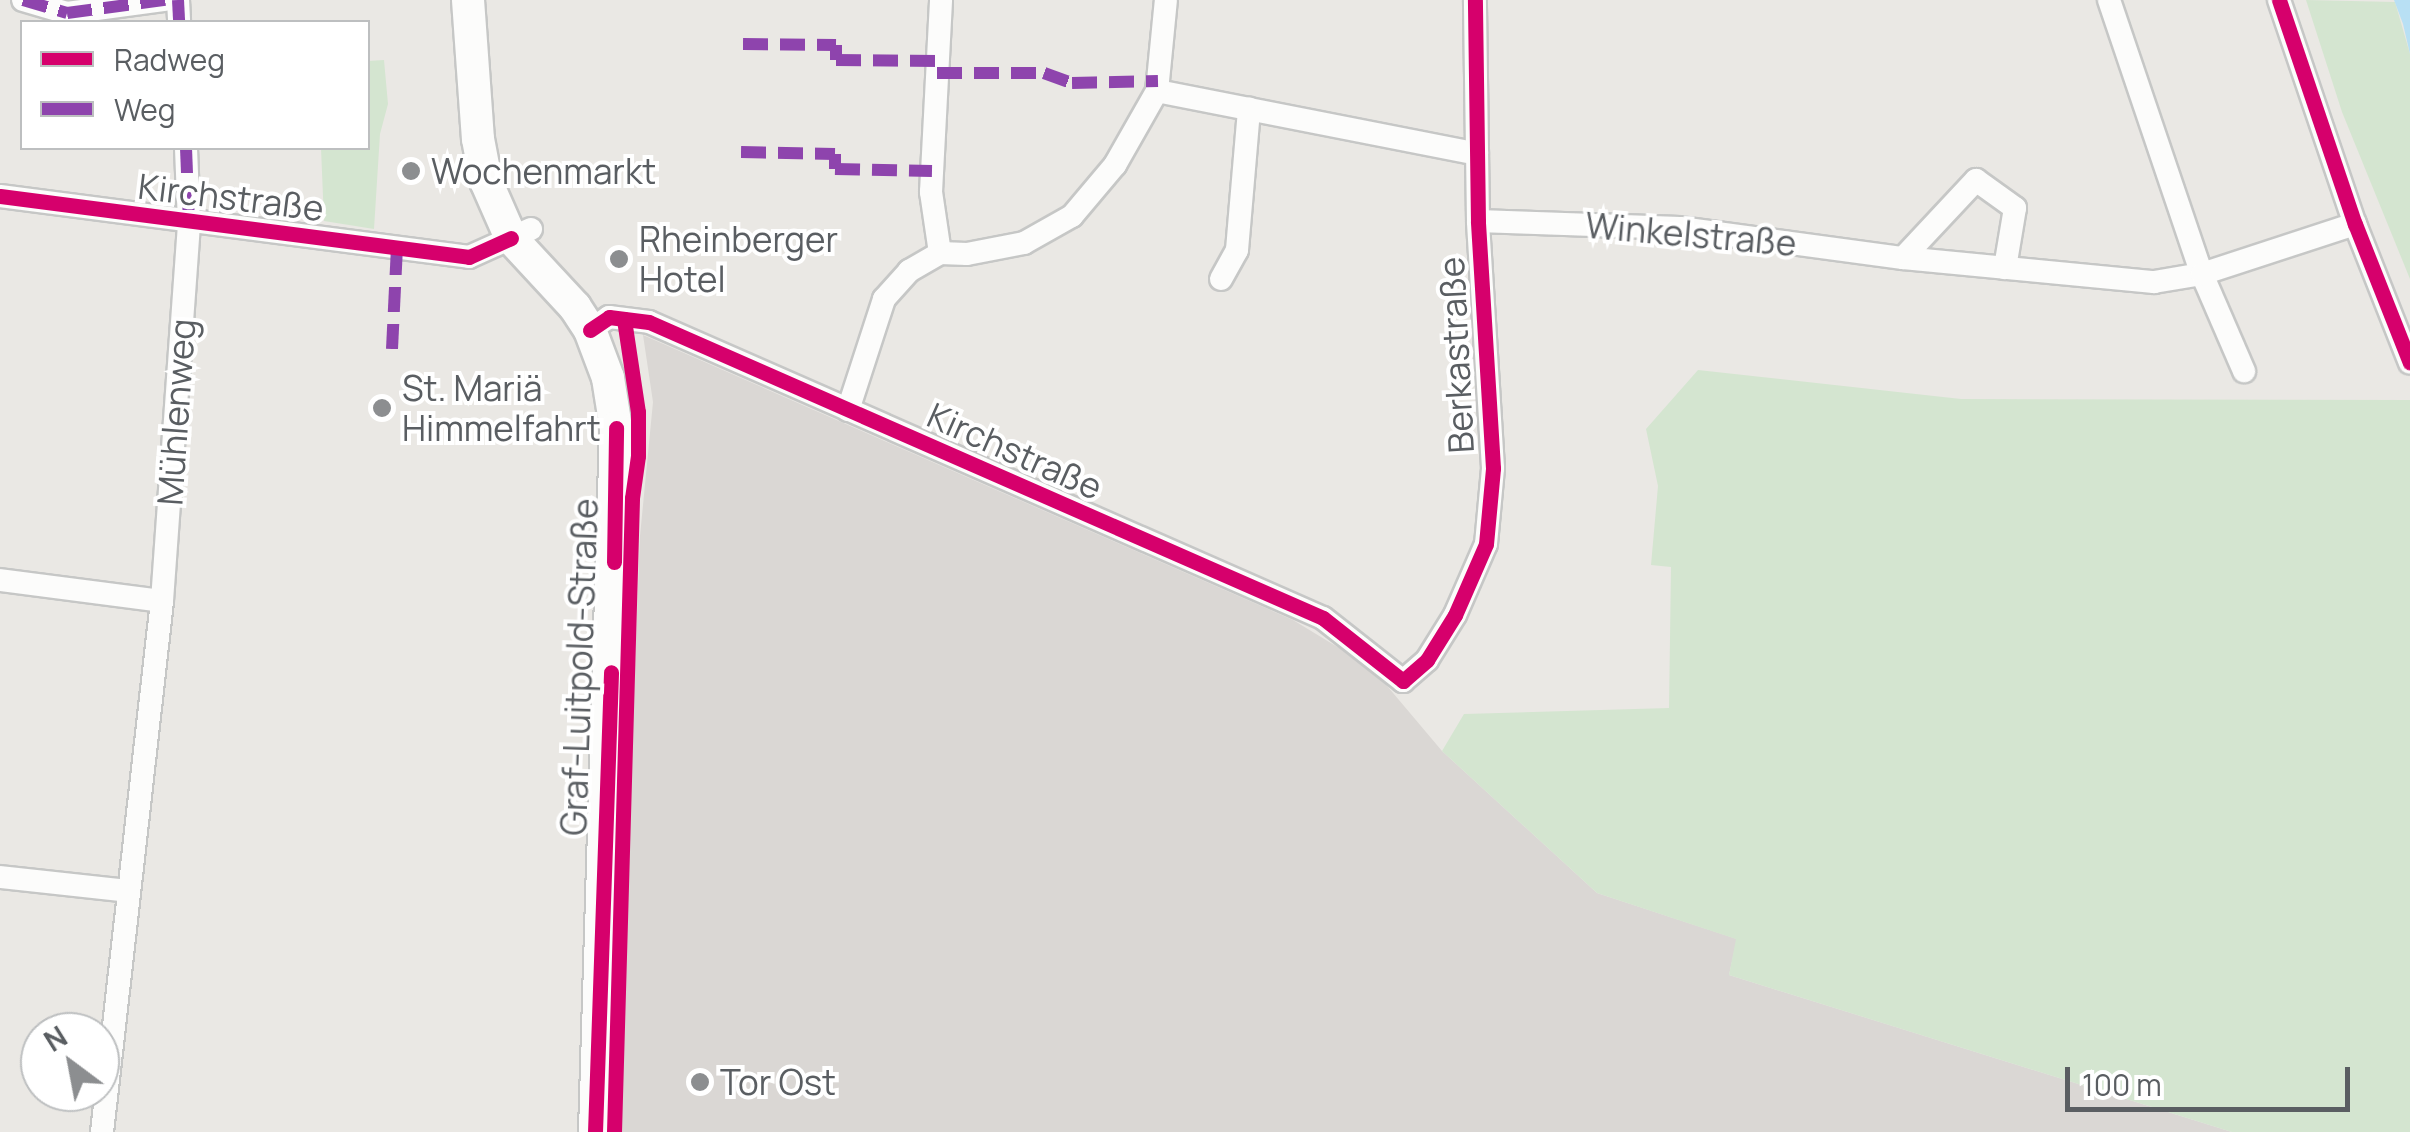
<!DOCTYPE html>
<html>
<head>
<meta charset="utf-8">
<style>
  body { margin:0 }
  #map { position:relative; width:2410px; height:1132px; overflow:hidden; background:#eae8e4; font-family:Manrope,sans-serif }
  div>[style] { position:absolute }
  .industrial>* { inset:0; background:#dad7d4 }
  .green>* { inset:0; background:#d4e5d0 }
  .water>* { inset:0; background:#b8e0f4 }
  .roads { filter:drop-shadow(2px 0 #c6c7c6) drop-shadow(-2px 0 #c6c7c6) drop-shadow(0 2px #c6c7c6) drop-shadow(0 -2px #c6c7c6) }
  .street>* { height:22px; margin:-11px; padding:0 11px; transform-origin:11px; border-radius:11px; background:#fcfcfb }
  .secondary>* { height:32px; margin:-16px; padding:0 16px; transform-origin:16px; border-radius:16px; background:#fcfcfb }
  .quiet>* { height:12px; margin-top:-6px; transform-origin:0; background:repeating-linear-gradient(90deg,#8e44ad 0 25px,transparent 0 37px) }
  .cycleway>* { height:15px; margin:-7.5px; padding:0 7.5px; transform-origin:7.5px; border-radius:7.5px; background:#d6006c }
  .dots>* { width:28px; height:28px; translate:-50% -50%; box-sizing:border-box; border:5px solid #fff; border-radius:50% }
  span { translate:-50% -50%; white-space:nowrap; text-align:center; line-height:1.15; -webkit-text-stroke:8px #fff; paint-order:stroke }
  .poi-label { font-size:35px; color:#5a5e62 }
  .left { translate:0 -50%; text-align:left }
  .street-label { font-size:35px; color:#5a5e62 }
  .legend { position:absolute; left:20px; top:20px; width:350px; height:130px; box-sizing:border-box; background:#fff; border:2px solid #bdbfc0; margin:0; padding:12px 18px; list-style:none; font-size:30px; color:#5a5e62 }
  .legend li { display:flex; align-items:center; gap:20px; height:50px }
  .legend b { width:50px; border:2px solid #bdbfc0 }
  .north { position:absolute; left:20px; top:1012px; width:100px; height:100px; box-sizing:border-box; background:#fff; border:2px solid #bdbfc0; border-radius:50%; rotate:328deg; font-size:28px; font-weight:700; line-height:40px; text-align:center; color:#5a5e62 }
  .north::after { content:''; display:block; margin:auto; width:35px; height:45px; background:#8c8e90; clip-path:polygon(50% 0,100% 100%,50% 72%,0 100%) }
  .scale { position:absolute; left:2065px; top:1067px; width:285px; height:45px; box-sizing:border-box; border:5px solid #5a5e62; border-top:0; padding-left:12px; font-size:30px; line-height:35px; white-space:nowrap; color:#5a5e62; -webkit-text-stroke:8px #fff; paint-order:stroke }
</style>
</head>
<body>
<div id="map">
  <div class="industrial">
    <i style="clip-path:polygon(643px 335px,1293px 620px,1372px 668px,1442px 751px,1597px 893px,1737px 939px,1729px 975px,2232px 1132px,617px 1132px,640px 536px,653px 402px)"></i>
  </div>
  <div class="green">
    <i style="clip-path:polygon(2306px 0,2395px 2px,2410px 54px,2410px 279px,2342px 112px)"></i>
    <i style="clip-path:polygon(384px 60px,388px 104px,380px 134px,374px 229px,324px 221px,321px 148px,368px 148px,368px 61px)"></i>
    <i style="clip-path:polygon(1698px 370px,1961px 399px,2410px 400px,2410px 1132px,2232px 1132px,1729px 975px,1736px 939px,1597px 893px,1442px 751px,1464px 714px,1669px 708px,1671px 567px,1651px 565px,1658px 486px,1646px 429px)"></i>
  </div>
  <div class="water">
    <i style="clip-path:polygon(2394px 0,2410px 0,2410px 54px,2403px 24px)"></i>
  </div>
  <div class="roads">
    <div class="street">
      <i style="left:23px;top:0;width:46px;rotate:16.5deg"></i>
      <i style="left:67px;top:13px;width:99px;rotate:-7.6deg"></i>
      <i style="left:178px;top:0;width:22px;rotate:87deg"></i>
      <i style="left:2109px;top:0;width:289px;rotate:71.3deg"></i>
      <i style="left:2202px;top:274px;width:106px;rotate:66.6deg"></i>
      <i style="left:2279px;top:0;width:237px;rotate:71.3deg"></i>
      <i style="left:2355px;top:224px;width:149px;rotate:68.4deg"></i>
      <i style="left:1157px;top:91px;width:326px;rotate:11.1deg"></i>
      <i style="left:0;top:196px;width:473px;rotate:7.4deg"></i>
      <i style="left:469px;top:257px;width:68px;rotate:-24.3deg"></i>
      <i style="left:1478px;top:221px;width:202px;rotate:2deg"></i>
      <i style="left:1680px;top:228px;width:225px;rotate:7.7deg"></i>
      <i style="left:1903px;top:258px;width:252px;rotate:5.5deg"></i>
      <i style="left:2154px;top:282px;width:49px;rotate:-9.5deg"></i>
      <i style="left:2202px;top:274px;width:161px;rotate:-18.1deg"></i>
      <i style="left:940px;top:253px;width:62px;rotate:-98.4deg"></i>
      <i style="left:931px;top:192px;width:192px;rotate:-87deg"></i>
      <i style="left:1903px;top:258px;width:107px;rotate:-46.9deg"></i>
      <i style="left:1976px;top:180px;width:48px;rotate:35.7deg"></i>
      <i style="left:2015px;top:208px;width:61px;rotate:99.5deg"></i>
      <i style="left:1221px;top:279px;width:33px;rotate:-61deg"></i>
      <i style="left:1237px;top:250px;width:142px;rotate:-85.1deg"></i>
      <i style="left:590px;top:330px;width:23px;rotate:-34deg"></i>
      <i style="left:609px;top:317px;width:40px;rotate:7.1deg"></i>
      <i style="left:649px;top:322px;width:736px;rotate:23.71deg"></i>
      <i style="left:1323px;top:618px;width:102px;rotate:38.2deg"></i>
      <i style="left:1403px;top:681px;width:32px;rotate:-41deg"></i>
      <i style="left:1427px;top:660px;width:53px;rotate:-58.1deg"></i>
      <i style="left:1455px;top:615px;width:77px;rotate:-66.4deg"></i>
      <i style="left:1486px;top:544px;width:76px;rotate:-84.7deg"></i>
      <i style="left:1493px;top:468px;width:247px;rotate:-93.5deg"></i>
      <i style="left:1478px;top:221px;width:221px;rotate:-90.8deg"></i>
      <i style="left:848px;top:410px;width:117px;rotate:-72deg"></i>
      <i style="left:884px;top:299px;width:38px;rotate:-48deg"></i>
      <i style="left:909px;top:271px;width:36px;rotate:-30deg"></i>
      <i style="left:940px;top:253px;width:27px;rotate:2deg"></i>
      <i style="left:967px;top:254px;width:58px;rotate:-10.9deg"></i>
      <i style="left:1024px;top:243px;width:55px;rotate:-29.4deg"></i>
      <i style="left:1072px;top:216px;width:67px;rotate:-49.9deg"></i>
      <i style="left:1115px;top:165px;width:85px;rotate:-60.4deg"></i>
      <i style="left:1157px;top:91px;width:91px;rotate:-84.4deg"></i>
      <i style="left:0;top:580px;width:163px;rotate:7.4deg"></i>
      <i style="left:0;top:877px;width:129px;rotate:6.2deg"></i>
      <i style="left:102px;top:1132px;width:534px;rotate:-83.55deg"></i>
      <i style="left:162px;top:601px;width:379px;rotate:-85.9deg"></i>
      <i style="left:189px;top:223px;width:75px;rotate:-92.3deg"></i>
    </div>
    <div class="secondary">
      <i style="left:468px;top:0;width:139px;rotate:85.9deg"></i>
      <i style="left:478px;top:139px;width:43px;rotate:79.2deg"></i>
      <i style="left:486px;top:181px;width:62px;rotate:66.3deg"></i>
      <i style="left:511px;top:238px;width:94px;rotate:47.2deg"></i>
      <i style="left:575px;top:307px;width:27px;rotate:57deg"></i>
      <i style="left:590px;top:330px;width:51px;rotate:69.4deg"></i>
      <i style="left:608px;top:378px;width:51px;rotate:80.9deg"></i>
      <i style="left:616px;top:428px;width:704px;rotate:91.71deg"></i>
    </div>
  </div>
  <div class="quiet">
    <i style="left:23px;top:0;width:46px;rotate:16.5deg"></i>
    <i style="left:67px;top:13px;width:99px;rotate:-7.6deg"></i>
    <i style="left:178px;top:0;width:22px;rotate:87deg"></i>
    <i style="left:743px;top:44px;width:93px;rotate:0.6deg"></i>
    <i style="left:836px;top:45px;width:15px;rotate:90deg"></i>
    <i style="left:836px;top:60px;width:102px;rotate:0.6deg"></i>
    <i style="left:937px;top:73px;width:107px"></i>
    <i style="left:1044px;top:73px;width:30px;rotate:20deg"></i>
    <i style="left:1072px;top:83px;width:86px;rotate:-1.3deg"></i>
    <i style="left:186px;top:148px;width:75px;rotate:87.7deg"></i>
    <i style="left:741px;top:152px;width:94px;rotate:1.2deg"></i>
    <i style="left:835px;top:154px;width:15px;rotate:90deg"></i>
    <i style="left:835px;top:169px;width:97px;rotate:1.2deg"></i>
    <i style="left:392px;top:349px;width:101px;rotate:-87.2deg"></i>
  </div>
  <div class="cycleway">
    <i style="left:2279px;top:0;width:237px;rotate:71.3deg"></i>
    <i style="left:2355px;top:224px;width:149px;rotate:68.4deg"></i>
    <i style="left:0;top:196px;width:473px;rotate:7.4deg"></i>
    <i style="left:469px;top:257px;width:46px;rotate:-24.3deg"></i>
    <i style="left:590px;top:330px;width:23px;rotate:-34deg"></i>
    <i style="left:609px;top:317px;width:40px;rotate:7.1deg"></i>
    <i style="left:649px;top:322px;width:736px;rotate:23.71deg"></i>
    <i style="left:1323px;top:618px;width:102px;rotate:38.2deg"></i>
    <i style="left:1403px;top:681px;width:32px;rotate:-41deg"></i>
    <i style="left:1427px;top:660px;width:53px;rotate:-58.1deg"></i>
    <i style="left:1455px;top:615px;width:77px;rotate:-66.4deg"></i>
    <i style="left:1486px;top:544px;width:76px;rotate:-84.7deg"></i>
    <i style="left:1493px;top:468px;width:247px;rotate:-93.5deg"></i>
    <i style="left:1478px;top:221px;width:221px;rotate:-90.8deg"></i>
    <i style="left:614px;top:562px;width:134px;rotate:-89.1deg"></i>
    <i style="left:595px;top:1132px;width:460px;rotate:-88deg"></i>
    <i style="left:614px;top:1132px;width:634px;rotate:-88.37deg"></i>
    <i style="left:632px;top:498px;width:42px;rotate:-81.9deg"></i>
    <i style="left:638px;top:456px;width:44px;rotate:-90deg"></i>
    <i style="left:638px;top:412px;width:94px;rotate:-98.6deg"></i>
  </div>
  <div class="dots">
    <i style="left:411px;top:171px;background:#8c8e90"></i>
    <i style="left:619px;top:259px;background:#8c8e90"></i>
    <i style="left:382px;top:408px;background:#8c8e90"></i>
    <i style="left:700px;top:1082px;background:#8c8e90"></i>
  </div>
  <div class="poi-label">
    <span class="left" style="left:431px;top:171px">Wochenmarkt</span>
    <span class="left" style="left:639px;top:259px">Rheinberger<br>Hotel</span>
    <span class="left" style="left:402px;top:408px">St. Mariä<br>Himmelfahrt</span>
    <span class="left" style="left:720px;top:1082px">Tor Ost</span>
  </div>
  <div class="street-label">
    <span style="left:231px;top:197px;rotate:7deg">Kirchstraße</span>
    <span style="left:1691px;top:234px;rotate:5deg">Winkelstraße</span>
    <span style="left:1456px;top:355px;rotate:-93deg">Berkastraße</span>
    <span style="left:176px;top:412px;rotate:-86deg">Mühlenweg</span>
    <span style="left:1015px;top:451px;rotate:24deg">Kirchstraße</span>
    <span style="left:579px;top:667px;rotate:-88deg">Graf-Luitpold-Straße</span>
  </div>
  <ul class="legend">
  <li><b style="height:12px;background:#d6006c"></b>Radweg</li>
  <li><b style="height:12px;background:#8e44ad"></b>Weg</li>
  </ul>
  <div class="north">N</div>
  <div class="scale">100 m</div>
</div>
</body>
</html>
